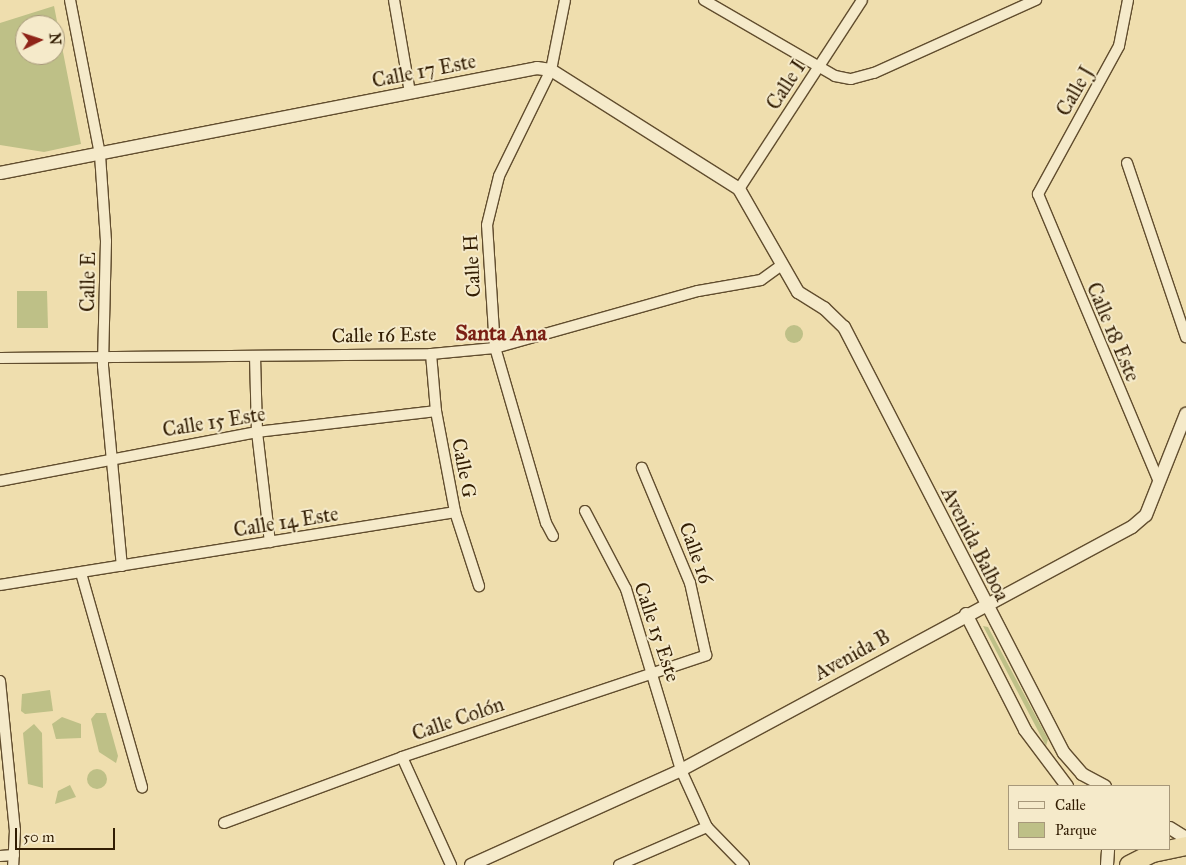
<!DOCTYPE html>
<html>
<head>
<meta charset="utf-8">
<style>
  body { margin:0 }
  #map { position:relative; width:1186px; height:865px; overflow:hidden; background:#efdeae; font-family:"IM FELL Great Primer",serif }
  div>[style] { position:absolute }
  .green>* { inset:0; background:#bec087 }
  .round { border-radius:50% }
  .roads { filter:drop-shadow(1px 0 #614d2e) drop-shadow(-1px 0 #614d2e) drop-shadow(0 1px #614d2e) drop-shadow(0 -1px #614d2e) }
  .minor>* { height:10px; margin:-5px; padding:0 5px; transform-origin:5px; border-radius:5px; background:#f5eaca }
  .tertiary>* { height:12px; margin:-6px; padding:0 6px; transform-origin:6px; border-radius:6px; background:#f5eaca }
  .trunk>* { height:18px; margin:-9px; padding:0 9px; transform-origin:9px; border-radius:9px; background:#efdeae }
  span { translate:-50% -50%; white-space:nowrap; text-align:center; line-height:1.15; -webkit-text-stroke:4px #f5eaca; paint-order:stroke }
  .street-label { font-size:20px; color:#321d03 }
  .quarter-label { font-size:22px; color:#7a1f14; font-weight:700 }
  .legend { position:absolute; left:1008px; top:785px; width:162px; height:65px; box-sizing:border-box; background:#f5eaca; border:1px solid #a7987a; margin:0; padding:6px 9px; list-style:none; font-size:15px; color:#321d03 }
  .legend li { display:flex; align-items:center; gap:10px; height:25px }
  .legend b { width:25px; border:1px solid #a7987a }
  .north { position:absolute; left:15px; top:15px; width:50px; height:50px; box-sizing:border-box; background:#f5eaca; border:1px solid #a7987a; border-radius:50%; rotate:86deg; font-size:14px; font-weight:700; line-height:20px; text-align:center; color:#321d03 }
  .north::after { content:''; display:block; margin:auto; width:18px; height:22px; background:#8f2418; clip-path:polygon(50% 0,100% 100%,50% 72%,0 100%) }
  .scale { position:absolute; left:15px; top:828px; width:100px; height:22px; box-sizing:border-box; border:2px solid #321d03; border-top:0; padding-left:6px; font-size:15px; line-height:18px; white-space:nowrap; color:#321d03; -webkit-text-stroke:4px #f5eaca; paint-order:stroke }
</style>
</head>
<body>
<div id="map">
  <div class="green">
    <i style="clip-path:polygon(evenodd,54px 6px,81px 144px,44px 152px,0 145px,0 23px,54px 6px,25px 25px,55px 25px,55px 55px,25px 55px,25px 25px)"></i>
    <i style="clip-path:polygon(17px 291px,47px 291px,48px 328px,17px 328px)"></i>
    <i class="round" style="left:785px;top:325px;width:18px;height:18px"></i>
    <i style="clip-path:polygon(983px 626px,988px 627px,1048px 739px,1046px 746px)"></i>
    <i style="clip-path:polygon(50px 690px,53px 711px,25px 714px,21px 711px,22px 694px)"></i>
    <i style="clip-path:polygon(96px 713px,106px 713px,118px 756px,116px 763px,99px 752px,91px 719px)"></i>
    <i style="clip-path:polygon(62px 717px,81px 724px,81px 738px,56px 739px,52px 724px)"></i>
    <i style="clip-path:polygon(34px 724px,42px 733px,43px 788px,28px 784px,23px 733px)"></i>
    <i class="round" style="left:87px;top:769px;width:20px;height:20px"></i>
    <i style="clip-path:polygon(70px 785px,76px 797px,55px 804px,58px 791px)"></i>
  </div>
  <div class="roads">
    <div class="minor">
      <i style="left:70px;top:0;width:158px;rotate:79deg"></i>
      <i style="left:100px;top:155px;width:86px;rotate:86deg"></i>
      <i style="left:106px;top:241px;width:125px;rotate:91.4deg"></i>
      <i style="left:103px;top:366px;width:201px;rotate:84.6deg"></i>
      <i style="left:394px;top:0;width:94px;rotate:80.2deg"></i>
      <i style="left:704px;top:0;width:151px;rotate:30.1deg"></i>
      <i style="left:835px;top:76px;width:16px;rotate:11deg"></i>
      <i style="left:851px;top:79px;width:24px;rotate:-15deg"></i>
      <i style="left:874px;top:73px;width:178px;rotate:-24.3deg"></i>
      <i style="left:1128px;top:0;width:47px;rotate:101.1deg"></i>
      <i style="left:1119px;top:46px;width:169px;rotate:118.7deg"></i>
      <i style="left:1038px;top:194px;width:312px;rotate:67.2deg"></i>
      <i style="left:1127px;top:163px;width:184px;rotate:71.3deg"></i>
      <i style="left:739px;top:189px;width:225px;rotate:-56.9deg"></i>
      <i style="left:431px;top:354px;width:57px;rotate:85deg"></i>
      <i style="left:436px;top:411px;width:103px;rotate:79.3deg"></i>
      <i style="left:455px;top:512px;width:78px;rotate:72deg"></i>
      <i style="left:255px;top:356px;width:76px;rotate:88.5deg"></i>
      <i style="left:257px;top:432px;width:111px;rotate:83.3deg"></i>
      <i style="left:0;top:358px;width:431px;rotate:-0.5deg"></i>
      <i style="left:431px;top:354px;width:64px;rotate:-5.4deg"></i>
      <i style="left:495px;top:348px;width:211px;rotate:-15.7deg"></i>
      <i style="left:698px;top:291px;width:64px;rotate:-9.9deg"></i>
      <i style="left:761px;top:280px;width:26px;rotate:-36deg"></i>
      <i style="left:0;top:481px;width:262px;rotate:-10.8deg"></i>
      <i style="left:257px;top:432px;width:180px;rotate:-6.7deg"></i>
      <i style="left:585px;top:511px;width:88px;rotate:62.3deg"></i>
      <i style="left:626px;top:589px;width:189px;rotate:73.1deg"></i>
      <i style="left:681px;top:770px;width:63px;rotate:65.5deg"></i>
      <i style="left:707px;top:827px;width:53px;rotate:45.8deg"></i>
      <i style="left:553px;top:536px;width:15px;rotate:-118deg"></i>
      <i style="left:546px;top:523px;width:182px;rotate:-106.2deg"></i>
      <i style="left:495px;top:348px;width:123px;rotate:-93.7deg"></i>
      <i style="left:487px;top:225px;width:50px;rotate:-76.2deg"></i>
      <i style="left:499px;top:176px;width:118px;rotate:-63.9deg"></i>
      <i style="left:551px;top:70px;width:71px;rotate:-78.7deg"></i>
      <i style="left:81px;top:573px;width:223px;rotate:74.1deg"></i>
      <i style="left:0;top:585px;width:461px;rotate:-9.1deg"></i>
      <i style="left:0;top:681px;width:150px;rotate:84.3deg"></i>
      <i style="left:15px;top:830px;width:35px;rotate:93deg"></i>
      <i style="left:402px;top:757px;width:119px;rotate:65.6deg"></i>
      <i style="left:224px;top:823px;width:190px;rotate:-20.3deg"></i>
      <i style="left:402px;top:757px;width:321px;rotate:-18.5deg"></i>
      <i style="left:706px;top:655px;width:74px;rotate:-102.5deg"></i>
      <i style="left:690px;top:583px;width:125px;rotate:-112.7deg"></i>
      <i style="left:0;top:856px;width:14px;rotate:-4deg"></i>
      <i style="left:619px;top:865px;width:96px;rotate:-23.4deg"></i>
    </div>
    <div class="tertiary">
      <i style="left:0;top:173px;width:547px;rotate:-11.06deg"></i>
      <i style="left:537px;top:68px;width:14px;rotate:8deg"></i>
      <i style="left:551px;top:70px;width:222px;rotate:32.3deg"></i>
      <i style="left:739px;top:189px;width:119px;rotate:60.2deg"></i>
      <i style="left:798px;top:292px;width:31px;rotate:32deg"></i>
      <i style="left:824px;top:308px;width:28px;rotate:44deg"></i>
      <i style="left:844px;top:327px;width:479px;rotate:62.7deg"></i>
      <i style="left:1064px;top:753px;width:28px;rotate:49deg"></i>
      <i style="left:1082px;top:774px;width:26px;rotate:28deg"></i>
      <i style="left:966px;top:614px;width:130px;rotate:63deg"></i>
      <i style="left:1025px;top:730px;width:70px;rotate:53.1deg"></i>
      <i style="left:1170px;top:828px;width:19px;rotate:32deg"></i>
      <i style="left:471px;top:865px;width:230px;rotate:-24.3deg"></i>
      <i style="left:681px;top:770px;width:512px;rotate:-28.32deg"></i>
      <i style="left:1132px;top:527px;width:18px;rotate:-41deg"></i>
      <i style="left:1146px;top:515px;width:109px;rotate:-68.4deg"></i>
      <i style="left:1107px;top:865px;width:16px;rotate:-86deg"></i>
    </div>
    <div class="trunk">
      <i style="left:1129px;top:865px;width:27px;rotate:-27deg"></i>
      <i style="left:1153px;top:853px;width:34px;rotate:-12deg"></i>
    </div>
  </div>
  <div class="street-label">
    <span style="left:424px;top:71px;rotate:-11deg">Calle 17 Este</span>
    <span style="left:786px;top:85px;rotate:-57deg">Calle I</span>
    <span style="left:1075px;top:91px;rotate:-60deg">Calle J</span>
    <span style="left:472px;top:266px;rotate:-93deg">Calle H</span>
    <span style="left:88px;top:282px;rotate:-89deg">Calle E</span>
    <span style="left:1113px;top:332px;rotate:67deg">Calle 18 Este</span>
    <span style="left:384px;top:335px;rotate:-1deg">Calle 16 Este</span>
    <span style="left:214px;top:422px;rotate:-9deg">Calle 15 Este</span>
    <span style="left:464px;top:468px;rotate:79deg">Calle G</span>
    <span style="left:286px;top:522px;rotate:-9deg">Calle 14 Este</span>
    <span style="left:975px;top:544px;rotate:63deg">Avenida Balboa</span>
    <span style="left:696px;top:553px;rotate:70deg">Calle 16</span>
    <span style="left:657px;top:632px;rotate:71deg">Calle 15 Este</span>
    <span style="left:852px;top:655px;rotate:-29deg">Avenida B</span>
    <span style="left:458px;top:719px;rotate:-19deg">Calle Colón</span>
  </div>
  <div class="quarter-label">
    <span style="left:501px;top:333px">Santa Ana</span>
  </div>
  <ul class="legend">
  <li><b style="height:6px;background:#f5eaca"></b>Calle</li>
  <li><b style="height:14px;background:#bec087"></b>Parque</li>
  </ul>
  <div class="north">N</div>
  <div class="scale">50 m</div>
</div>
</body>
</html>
